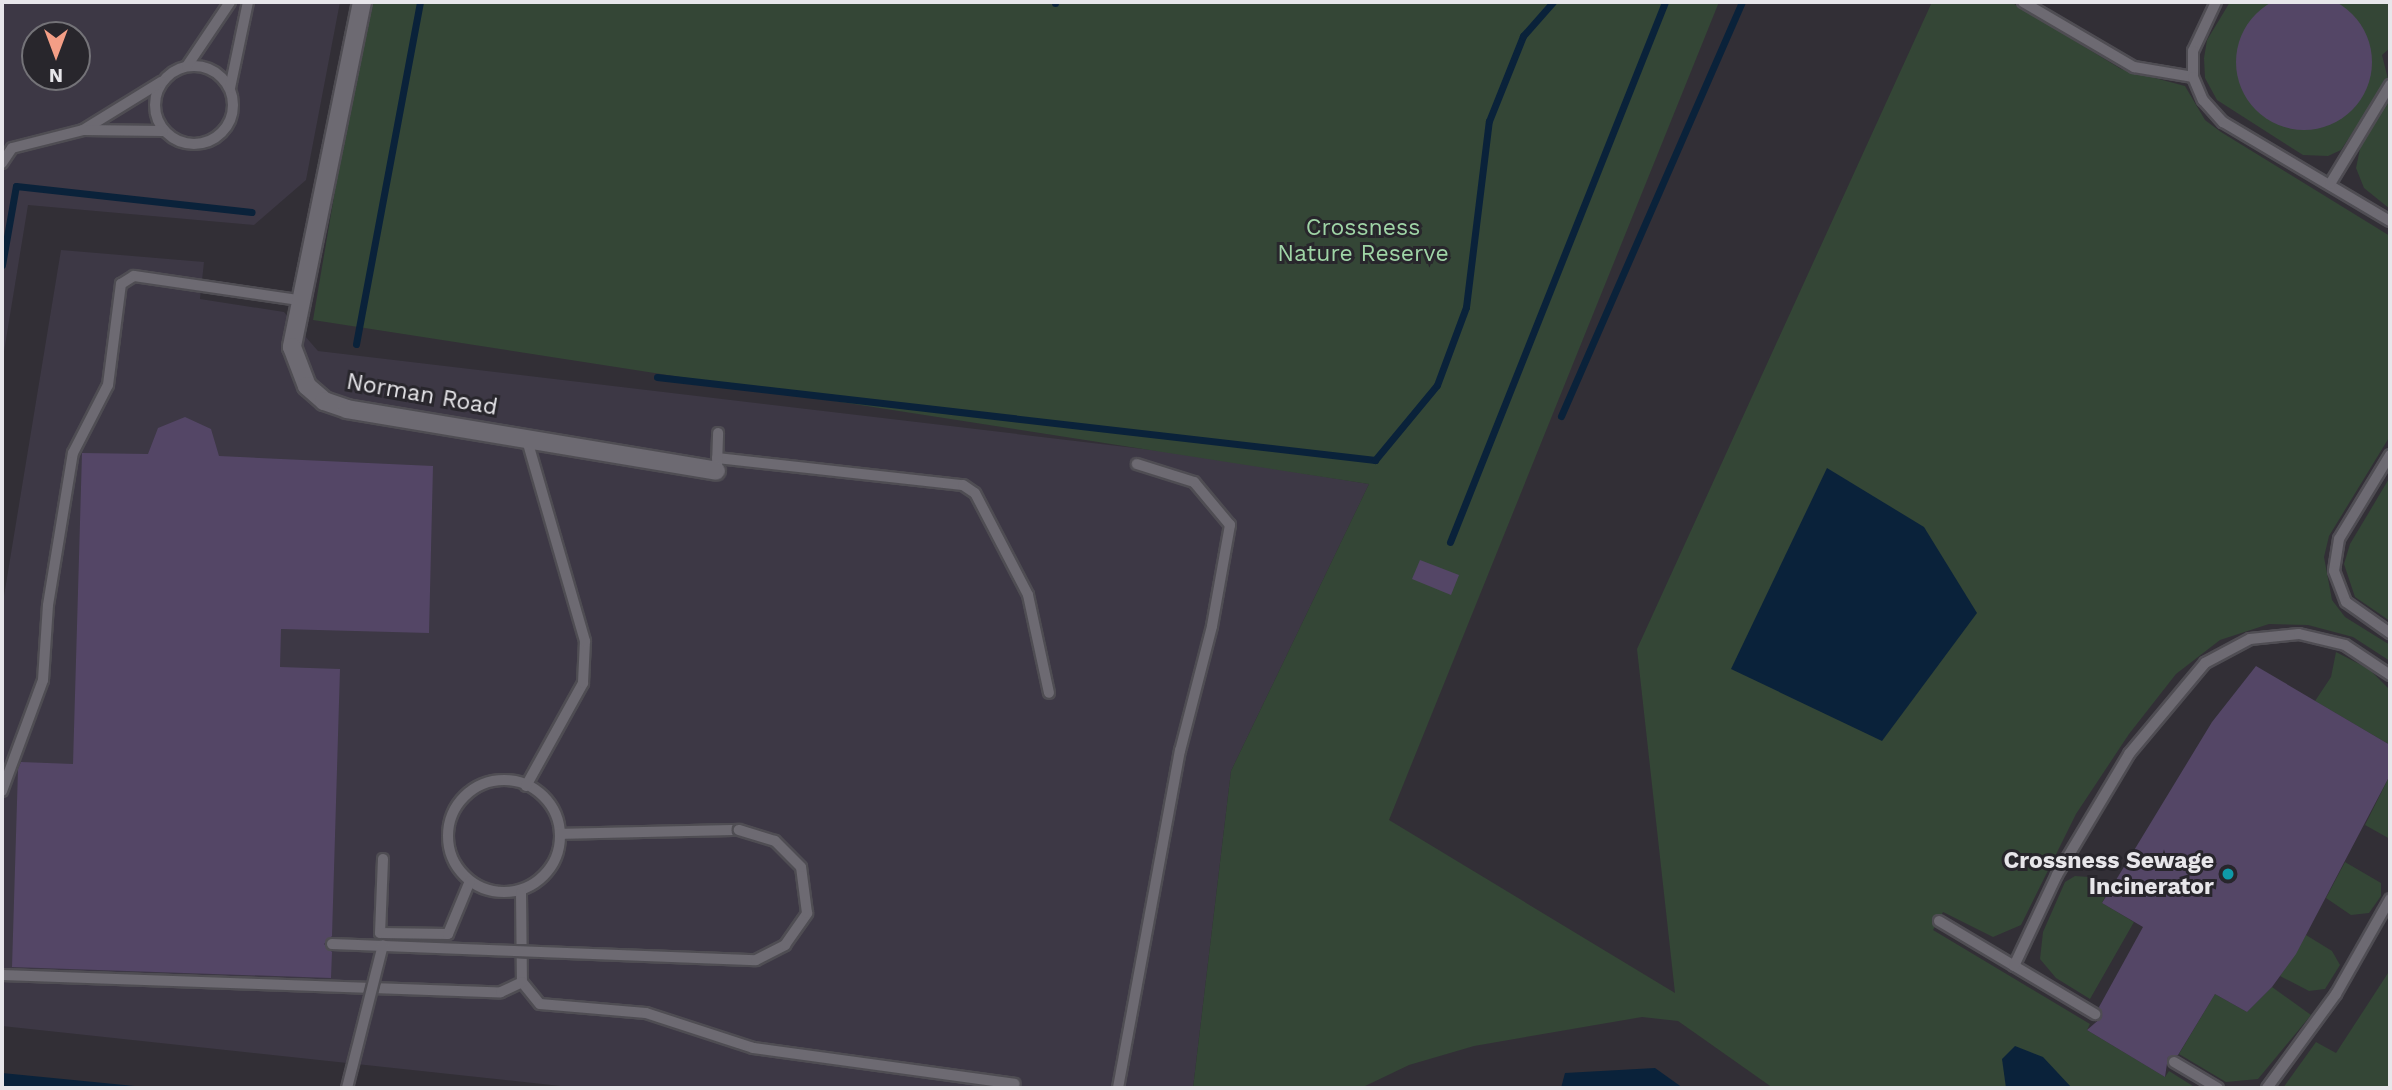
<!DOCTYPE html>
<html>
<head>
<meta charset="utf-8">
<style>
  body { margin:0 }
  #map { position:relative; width:2392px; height:1090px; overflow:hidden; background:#322f36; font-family:"Work Sans",sans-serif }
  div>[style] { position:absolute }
  .built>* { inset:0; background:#3d3845 }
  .green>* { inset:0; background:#344636 }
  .water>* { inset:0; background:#0a223a }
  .stream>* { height:7px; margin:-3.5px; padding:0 3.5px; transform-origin:3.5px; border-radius:3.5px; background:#0a223a }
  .building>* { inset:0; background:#544666 }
  .round { border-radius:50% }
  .roads { filter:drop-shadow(2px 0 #4f4d53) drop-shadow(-2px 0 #4f4d53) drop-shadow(0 2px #4f4d53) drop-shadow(0 -2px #4f4d53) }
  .service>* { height:10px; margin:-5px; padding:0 5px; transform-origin:5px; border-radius:5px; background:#6d6a72 }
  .service>.ring { margin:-5px; padding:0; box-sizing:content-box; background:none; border:10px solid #6d6a72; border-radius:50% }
  .minor>* { height:18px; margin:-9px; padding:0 9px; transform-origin:9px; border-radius:9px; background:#6d6a72 }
  .bridges { filter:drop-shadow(2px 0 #4f4d53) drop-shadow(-2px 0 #4f4d53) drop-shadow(0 2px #4f4d53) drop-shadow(0 -2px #4f4d53) }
  .service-bridge>* { height:10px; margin:-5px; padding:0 5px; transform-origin:5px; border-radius:5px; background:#6d6a72 }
  .dots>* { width:19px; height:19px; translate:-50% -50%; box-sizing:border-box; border:4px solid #28262c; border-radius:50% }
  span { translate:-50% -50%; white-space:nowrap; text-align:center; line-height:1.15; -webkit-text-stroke:6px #28262c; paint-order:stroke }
  .park-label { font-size:23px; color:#9fd4a6 }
  .street-label { font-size:23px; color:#e7e6ea }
  .poi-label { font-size:23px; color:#e7e6ea; font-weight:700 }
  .right { translate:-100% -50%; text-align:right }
  .frame { position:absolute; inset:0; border:4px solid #e7e6ea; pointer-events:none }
  .north { position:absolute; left:21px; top:21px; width:70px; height:70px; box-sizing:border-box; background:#28262c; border:2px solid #747378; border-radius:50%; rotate:180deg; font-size:19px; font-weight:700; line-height:28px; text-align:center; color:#e7e6ea }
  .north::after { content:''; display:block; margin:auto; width:24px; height:32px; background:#f49e86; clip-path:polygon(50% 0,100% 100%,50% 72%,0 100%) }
</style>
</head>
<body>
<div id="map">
  <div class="built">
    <i style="clip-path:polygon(evenodd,2px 2px,340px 2px,306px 180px,254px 225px,28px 205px,2px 364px,2px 2px,35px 35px,77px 35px,77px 77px,35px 77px,35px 35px)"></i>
    <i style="clip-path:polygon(61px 250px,204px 262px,200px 299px,284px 312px,318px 351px,1177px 453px,1369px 484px,1231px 771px,1193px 1088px,579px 1088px,2px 1026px,2px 608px)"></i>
  </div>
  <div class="green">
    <i style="clip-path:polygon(367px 2px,1719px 2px,1389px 820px,1675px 993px,1637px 649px,1932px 2px,2011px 2px,2121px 69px,2185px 86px,2205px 120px,2221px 132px,2390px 236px,2390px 436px,2329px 536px,2324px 557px,2332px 600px,2345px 617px,2390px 645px,2390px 661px,2353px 637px,2308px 625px,2269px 624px,2220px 640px,2176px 674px,2129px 734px,2076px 814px,2021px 925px,1993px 937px,1943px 912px,1933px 930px,2090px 1024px,2087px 1030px,2165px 1077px,2169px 1071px,2196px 1088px,1773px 1088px,1678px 1021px,1642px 1017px,1474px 1046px,1409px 1065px,1361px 1088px,1193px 1088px,1231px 771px,1369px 484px,313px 320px)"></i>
    <i style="clip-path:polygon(2230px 2px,2390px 2px,2390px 48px,2382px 55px,2388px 79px,2341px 150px,2328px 156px,2303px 155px,2217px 100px,2205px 78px,2204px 58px,2207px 40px)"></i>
    <i style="clip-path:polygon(2390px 95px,2390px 209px,2364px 188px,2356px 168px,2361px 144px)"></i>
    <i style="clip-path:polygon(2390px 477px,2390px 621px,2355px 597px,2344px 564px,2350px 544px)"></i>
    <i style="clip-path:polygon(2336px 652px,2369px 669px,2390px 690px,2390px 745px,2315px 701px,2331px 677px)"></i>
    <i style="clip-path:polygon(2390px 775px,2390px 839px,2365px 825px)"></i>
    <i style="clip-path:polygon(2345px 862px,2381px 883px,2381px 896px,2369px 913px,2351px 915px,2326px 898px)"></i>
    <i style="clip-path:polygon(2075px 876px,2089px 877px,2109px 889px,2102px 903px,2134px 922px,2090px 999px,2056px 978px,2040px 959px,2043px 932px,2065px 882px)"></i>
    <i style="clip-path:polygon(2306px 935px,2332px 951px,2340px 965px,2325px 989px,2309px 991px,2280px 976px)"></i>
    <i style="clip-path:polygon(2390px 970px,2390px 1088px,2283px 1088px,2316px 1042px,2336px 1053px)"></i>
    <i style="clip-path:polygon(2272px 987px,2311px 1015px,2258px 1079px,2226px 1082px,2179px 1054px,2215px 994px,2247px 1012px)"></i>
  </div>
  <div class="water">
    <i style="clip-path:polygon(1827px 468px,1924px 527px,1977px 613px,1882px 741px,1731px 669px)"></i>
    <i style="clip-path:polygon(2015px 1046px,2043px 1057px,2072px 1088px,2006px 1088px,2002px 1059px)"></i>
    <i style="clip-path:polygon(1655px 1068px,1683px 1088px,1561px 1088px,1565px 1073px)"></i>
    <i style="clip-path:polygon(2px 1073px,155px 1088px,2px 1088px)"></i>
  </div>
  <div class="stream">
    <i style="left:1055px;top:3px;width:1px;rotate:-90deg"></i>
    <i style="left:2px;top:265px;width:80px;rotate:-80deg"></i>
    <i style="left:16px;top:186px;width:237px;rotate:6.3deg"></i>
    <i style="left:356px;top:344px;width:348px;rotate:-79.4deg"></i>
    <i style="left:657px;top:377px;width:723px;rotate:6.59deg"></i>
    <i style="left:1375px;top:460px;width:97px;rotate:-50.4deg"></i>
    <i style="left:1437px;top:385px;width:83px;rotate:-69.6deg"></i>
    <i style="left:1466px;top:307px;width:187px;rotate:-83deg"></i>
    <i style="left:1489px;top:121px;width:92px;rotate:-68.2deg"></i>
    <i style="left:1523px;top:36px;width:45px;rotate:-48.6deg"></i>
    <i style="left:1561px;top:416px;width:452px;rotate:-66.4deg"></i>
    <i style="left:1450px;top:542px;width:581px;rotate:-68.29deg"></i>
  </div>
  <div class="building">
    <i class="round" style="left:2236px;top:-6px;width:136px;height:136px"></i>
    <i style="clip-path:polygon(185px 417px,211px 429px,219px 456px,433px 466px,429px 633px,281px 629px,280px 667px,340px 669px,332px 936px,324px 944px,332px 952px,331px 978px,12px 967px,18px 769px,21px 762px,73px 764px,82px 453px,148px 454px,158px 428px)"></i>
    <i style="clip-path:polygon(1420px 560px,1459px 575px,1451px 595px,1412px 579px)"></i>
    <i style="clip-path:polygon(2256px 666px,2390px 745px,2390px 775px,2296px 954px,2272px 987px,2247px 1012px,2215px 994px,2178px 1055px,2168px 1057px,2165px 1077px,2087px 1030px,2102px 1017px,2099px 1007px,2143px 927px,2102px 903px,2212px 722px)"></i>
  </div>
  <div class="roads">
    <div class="service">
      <i style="left:2023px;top:2px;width:129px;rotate:30.4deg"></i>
      <i style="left:2134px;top:67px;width:60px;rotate:9.6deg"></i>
      <i style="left:2216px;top:2px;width:54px;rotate:115.1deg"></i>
      <i style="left:2193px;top:51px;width:26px;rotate:90deg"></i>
      <i style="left:2193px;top:77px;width:25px;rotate:67deg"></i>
      <i style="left:2203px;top:100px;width:30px;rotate:48deg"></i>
      <i style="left:2223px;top:122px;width:194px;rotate:30.7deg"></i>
      <i class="ring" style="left:155px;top:66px;width:68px;height:68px"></i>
      <i style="left:187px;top:66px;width:77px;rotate:-56.1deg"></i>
      <i style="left:230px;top:88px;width:88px;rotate:-78.2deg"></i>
      <i style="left:83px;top:130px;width:92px;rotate:-31.6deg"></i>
      <i style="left:2px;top:163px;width:18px;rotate:-56deg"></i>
      <i style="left:12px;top:148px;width:73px;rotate:-14.2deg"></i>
      <i style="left:83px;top:130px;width:80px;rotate:0.7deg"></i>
      <i style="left:2330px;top:184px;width:116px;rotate:-58.8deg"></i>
      <i style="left:2390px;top:455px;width:98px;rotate:121.3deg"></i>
      <i style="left:2339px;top:539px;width:32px;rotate:99deg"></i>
      <i style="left:2334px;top:571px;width:33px;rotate:69deg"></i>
      <i style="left:2346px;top:602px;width:54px;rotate:35.2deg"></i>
      <i style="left:717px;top:458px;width:247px;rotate:6.3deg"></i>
      <i style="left:963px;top:485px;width:14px;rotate:34deg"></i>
      <i style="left:975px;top:493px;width:115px;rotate:62.5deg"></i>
      <i style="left:1028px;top:595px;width:100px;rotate:77.9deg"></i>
      <i style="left:717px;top:465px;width:32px;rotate:-88deg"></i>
      <i class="ring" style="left:448px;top:780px;width:102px;height:102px"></i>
      <i style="left:526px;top:786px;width:118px;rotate:-61deg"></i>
      <i style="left:583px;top:683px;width:42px;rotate:-87.3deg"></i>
      <i style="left:585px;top:641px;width:212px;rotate:-106.1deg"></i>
      <i style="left:2px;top:791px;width:118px;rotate:-69.7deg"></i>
      <i style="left:43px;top:680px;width:75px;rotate:-86.2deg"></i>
      <i style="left:48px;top:605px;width:154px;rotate:-80.7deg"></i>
      <i style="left:73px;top:453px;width:76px;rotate:-62.8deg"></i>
      <i style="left:108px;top:385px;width:102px;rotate:-82.7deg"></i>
      <i style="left:121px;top:284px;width:15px;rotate:-32deg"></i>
      <i style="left:134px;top:276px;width:167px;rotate:8.3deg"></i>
      <i style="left:560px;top:834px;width:179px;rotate:-1.3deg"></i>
      <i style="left:383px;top:859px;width:74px;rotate:92.3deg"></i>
      <i style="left:380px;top:933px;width:68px;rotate:0.8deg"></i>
      <i style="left:448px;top:934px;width:57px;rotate:-67.5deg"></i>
      <i style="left:521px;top:892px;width:90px;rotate:89.4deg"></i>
      <i style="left:522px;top:982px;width:28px;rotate:51deg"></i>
      <i style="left:540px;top:1004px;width:106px;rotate:4.9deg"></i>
      <i style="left:646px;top:1013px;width:113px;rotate:18.1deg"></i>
      <i style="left:753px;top:1048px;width:264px;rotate:7.8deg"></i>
      <i style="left:1939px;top:921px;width:182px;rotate:30.8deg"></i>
      <i style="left:2014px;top:966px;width:101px;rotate:-64.7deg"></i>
      <i style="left:2057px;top:875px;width:141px;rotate:-59.2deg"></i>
      <i style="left:2129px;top:754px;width:119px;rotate:-50.1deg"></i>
      <i style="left:2205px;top:663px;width:51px;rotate:-28.1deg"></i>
      <i style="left:2250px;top:639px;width:49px;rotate:-5.8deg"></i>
      <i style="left:2299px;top:634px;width:47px;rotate:13.4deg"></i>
      <i style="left:2345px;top:645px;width:54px;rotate:33.7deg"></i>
      <i style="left:2px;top:975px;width:499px;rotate:2deg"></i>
      <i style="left:501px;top:992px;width:23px;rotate:-25deg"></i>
      <i style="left:2174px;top:1062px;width:51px;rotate:30.6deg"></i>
      <i style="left:1118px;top:1088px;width:343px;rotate:-79.6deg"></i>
      <i style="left:1180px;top:751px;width:129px;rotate:-75.6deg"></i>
      <i style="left:1212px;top:626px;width:103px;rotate:-79.9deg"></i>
      <i style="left:1230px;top:525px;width:56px;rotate:-129.9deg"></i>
      <i style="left:1194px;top:482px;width:60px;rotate:-162.5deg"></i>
      <i style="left:2267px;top:1088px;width:117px;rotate:-53.7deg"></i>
      <i style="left:2336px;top:994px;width:109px;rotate:-60.4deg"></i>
    </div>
    <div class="minor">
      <i style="left:362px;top:2px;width:352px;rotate:101.5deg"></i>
      <i style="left:292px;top:347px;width:42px;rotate:69deg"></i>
      <i style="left:307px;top:386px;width:23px;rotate:41deg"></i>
      <i style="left:324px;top:401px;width:24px;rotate:19deg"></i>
      <i style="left:347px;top:409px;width:374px;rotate:9.5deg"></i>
    </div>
  </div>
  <div class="bridges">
    <div class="service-bridge">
      <i style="left:332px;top:944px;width:424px;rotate:2.2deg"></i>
      <i style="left:756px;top:960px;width:33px;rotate:-27deg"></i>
      <i style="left:785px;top:945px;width:39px;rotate:-55deg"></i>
      <i style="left:807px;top:913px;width:46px;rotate:-97.4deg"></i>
      <i style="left:801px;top:867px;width:37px;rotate:-135deg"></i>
      <i style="left:775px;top:841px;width:38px;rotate:-163deg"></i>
      <i style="left:347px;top:1088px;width:147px;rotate:-75.9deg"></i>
    </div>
  </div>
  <div class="dots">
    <i style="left:2228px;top:874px;background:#0f9aa8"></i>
  </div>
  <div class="park-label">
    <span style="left:1363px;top:241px">Crossness<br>Nature Reserve</span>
  </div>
  <div class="street-label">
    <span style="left:422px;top:395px;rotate:10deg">Norman Road</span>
  </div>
  <div class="poi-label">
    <span class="right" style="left:2214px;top:874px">Crossness Sewage<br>Incinerator</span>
  </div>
  <div class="frame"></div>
  <div class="north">N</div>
</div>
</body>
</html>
